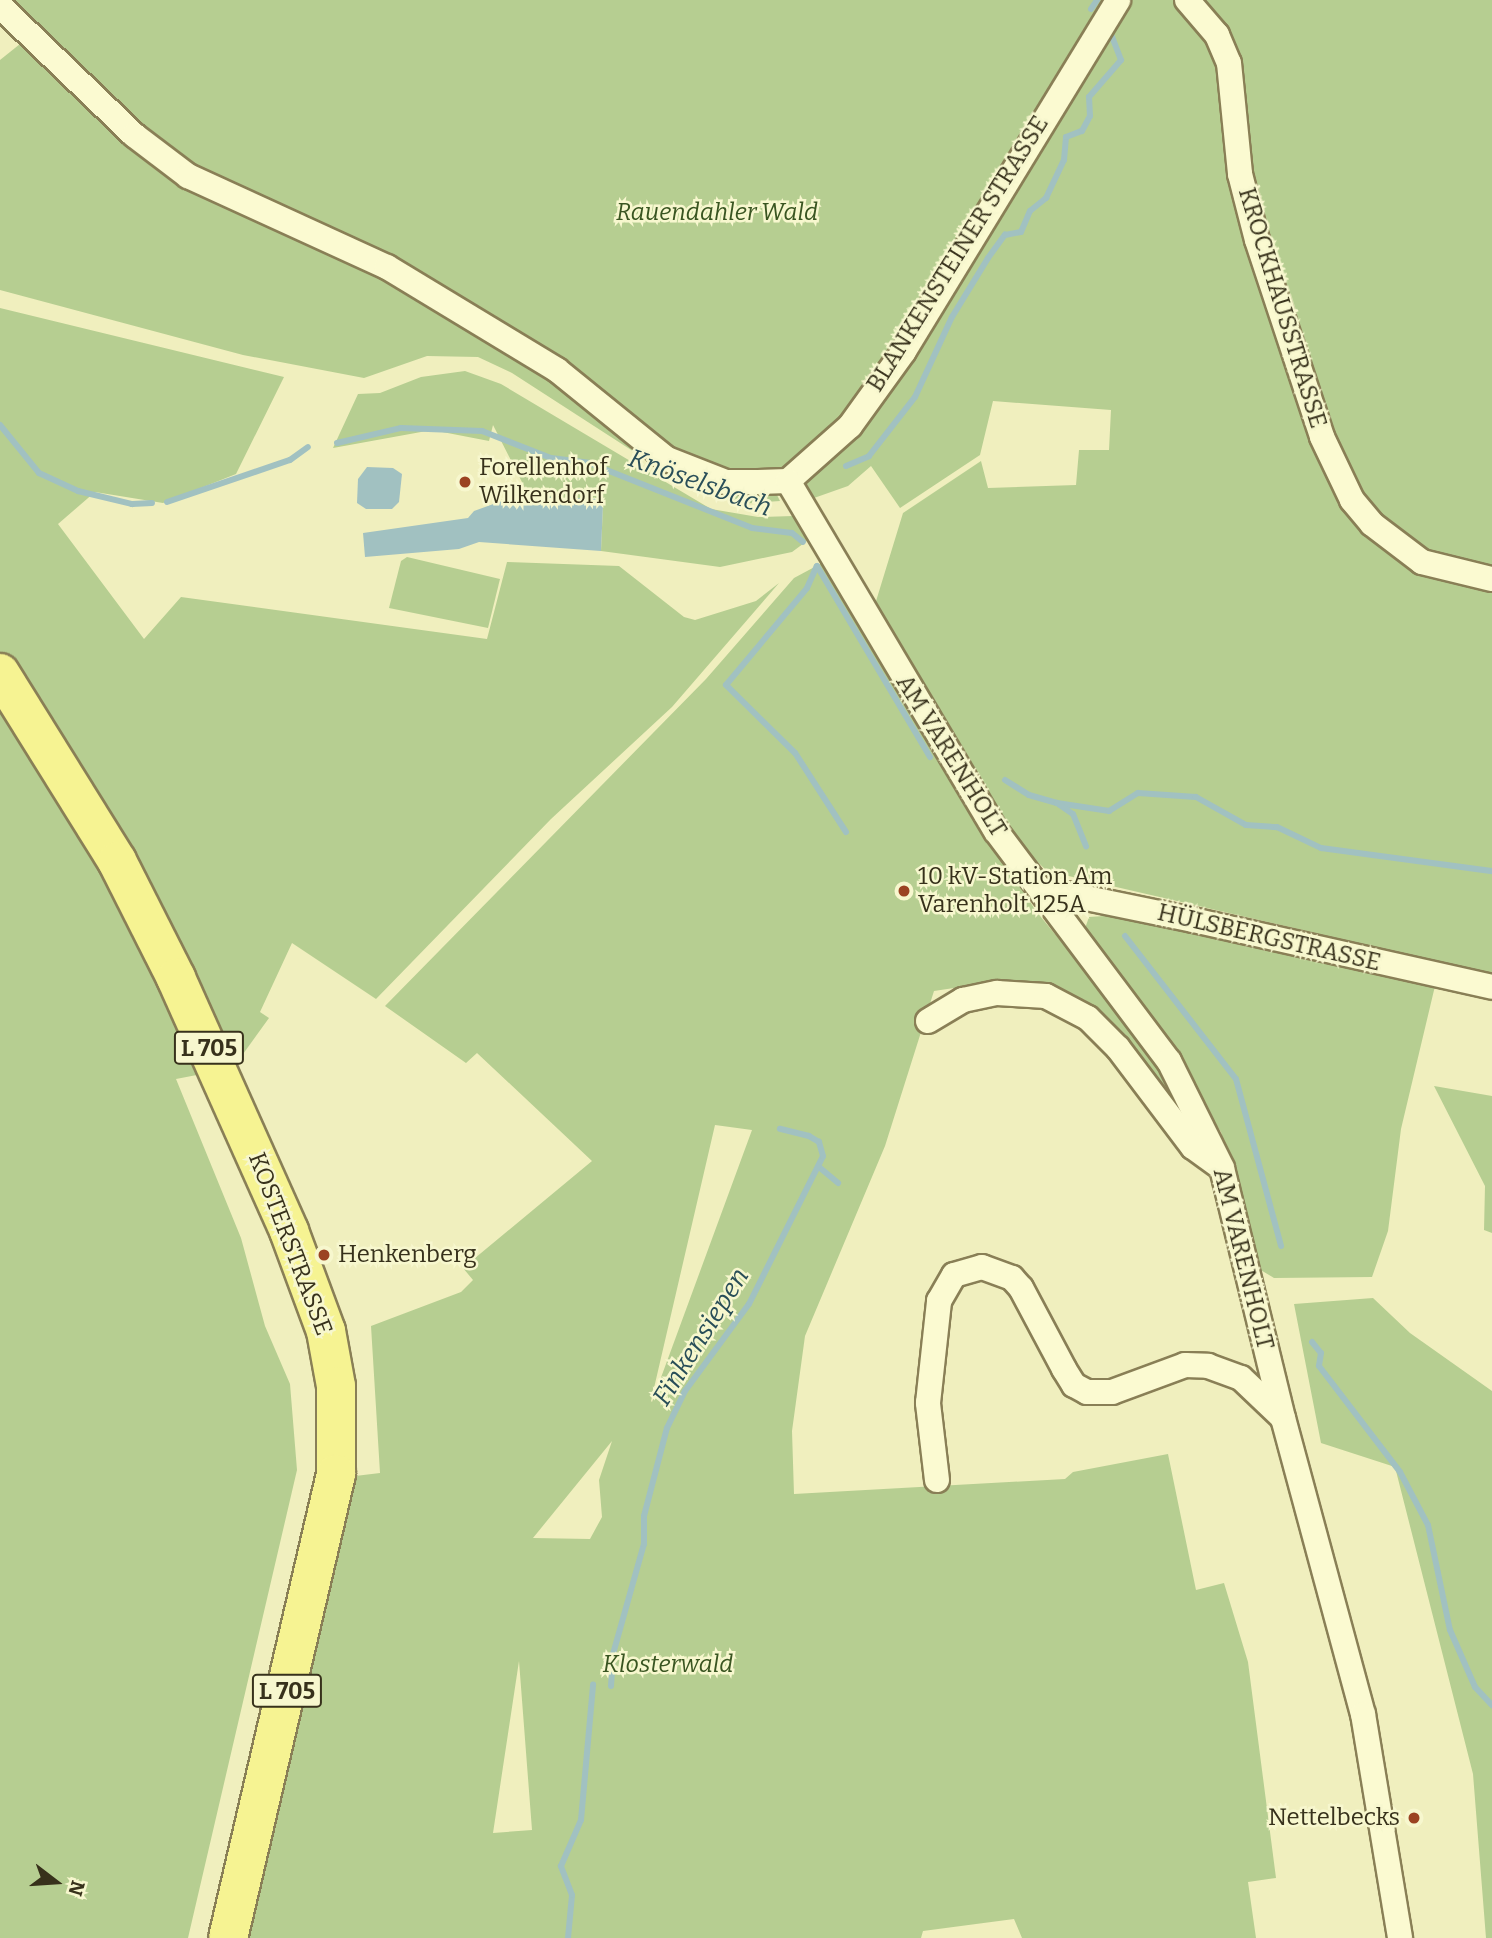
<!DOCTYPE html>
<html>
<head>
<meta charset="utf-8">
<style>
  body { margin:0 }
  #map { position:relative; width:1492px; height:1938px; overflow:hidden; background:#f0efbe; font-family:Bitter,serif }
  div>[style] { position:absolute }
  .green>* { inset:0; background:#b6ce91 }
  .water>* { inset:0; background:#a1c1c1 }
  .stream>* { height:6px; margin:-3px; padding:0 3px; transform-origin:3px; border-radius:3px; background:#a1c1c1 }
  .roads { filter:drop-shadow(2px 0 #897f56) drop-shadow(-2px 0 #897f56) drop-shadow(0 2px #897f56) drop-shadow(0 -2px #897f56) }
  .minor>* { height:24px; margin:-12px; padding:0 12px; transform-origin:12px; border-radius:12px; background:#fbfad1 }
  .primary>* { height:38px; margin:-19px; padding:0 19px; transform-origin:19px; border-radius:19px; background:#f6f392 }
  .dots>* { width:19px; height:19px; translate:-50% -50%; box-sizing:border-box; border:4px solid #f7f7ce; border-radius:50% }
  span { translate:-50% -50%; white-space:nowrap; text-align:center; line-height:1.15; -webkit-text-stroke:5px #f7f7ce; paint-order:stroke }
  .shield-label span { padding:2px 5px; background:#f7f7ce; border:2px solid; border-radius:5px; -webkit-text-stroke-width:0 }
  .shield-label { font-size:23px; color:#37311b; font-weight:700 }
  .park-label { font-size:24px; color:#395521; font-style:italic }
  .street-label { font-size:24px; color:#37311b }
  .poi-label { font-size:24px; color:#37311b }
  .left { translate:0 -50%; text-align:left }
  .right { translate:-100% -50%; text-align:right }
  .water-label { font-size:26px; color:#294e58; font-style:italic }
  .north { position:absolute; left:21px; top:1847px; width:70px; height:70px; -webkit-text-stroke:5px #f7f7ce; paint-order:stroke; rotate:107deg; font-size:19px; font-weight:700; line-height:28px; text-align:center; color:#37311b }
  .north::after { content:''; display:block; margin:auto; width:24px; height:32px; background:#37311b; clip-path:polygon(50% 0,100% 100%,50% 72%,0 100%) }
</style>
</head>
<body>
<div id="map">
  <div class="green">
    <i style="clip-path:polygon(5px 0,1492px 0,1492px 974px,1047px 871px,1004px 830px,873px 611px,903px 513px,981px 461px,988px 488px,1076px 485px,1079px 450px,1109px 450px,1111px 410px,993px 401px,980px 455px,900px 508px,871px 466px,848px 486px,814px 498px,799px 469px,729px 471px,674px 452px,620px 406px,191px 166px,137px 129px)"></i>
    <i style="clip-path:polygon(25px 40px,186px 184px,285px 235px,408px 290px,556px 377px,614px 428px,776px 493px,780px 501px,738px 504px,676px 479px,512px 373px,478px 357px,427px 356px,364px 378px,243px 355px,0 290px,0 60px)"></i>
    <i style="clip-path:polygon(0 308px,284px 377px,236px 474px,163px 503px,95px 492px,58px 524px,144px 639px,181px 597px,487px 639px,507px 562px,619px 566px,684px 617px,695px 620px,756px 601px,779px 583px,672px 707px,551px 819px,376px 999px,292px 943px,260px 1012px,269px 1018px,233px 1068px,176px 1079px,241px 1238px,265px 1326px,290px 1384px,297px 1470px,188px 1938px,0 1938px)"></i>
    <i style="clip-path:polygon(465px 371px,501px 384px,711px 509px,758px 517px,793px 516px,811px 538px,792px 552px,720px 567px,601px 551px,603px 505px,599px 498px,556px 498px,527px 492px,493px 425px,489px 441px,432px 430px,333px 448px,358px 394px,380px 393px,421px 377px)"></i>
    <i style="clip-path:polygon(407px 557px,500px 579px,488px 628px,389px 608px,401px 561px)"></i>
    <i style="clip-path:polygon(evenodd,822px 563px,967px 805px,1036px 911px,1136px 1033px,1190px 1126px,1085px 1000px,1036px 985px,987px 983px,934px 991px,885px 1146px,805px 1336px,792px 1431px,794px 1494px,1065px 1479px,1073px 1472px,1168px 1454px,1196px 1590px,1224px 1583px,1248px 1662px,1276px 1878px,1248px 1882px,1256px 1938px,1022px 1938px,1014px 1919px,923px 1931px,921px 1938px,243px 1938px,347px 1477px,380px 1473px,371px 1326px,461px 1292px,473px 1280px,463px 1268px,592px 1161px,477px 1053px,466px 1063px,385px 1006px,706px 679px,794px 578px,822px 563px,715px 1125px,752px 1130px,652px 1402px,651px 1401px,715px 1125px,822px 563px,612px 1441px,599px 1480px,602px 1517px,590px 1539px,533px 1538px,612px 1441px,822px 563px,519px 1661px,532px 1830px,493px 1833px,519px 1661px)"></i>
    <i style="clip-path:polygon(1134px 914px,1435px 986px,1401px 1129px,1388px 1231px,1372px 1277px,1274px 1278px,1259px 1269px,1221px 1132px,1126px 981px,1082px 937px,1089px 917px)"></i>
    <i style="clip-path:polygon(1434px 1086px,1492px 1096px,1492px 1233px,1484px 1230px,1485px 1186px)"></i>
    <i style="clip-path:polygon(1373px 1298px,1410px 1333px,1492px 1391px,1492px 1938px,1486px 1938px,1473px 1774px,1395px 1467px,1321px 1443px,1294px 1304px)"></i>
  </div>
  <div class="water">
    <i style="clip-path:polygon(367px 467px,393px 468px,402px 474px,399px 502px,392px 509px,366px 509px,357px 503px,358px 479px)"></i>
    <i style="clip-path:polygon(527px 492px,556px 498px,599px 498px,603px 505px,601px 551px,479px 542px,459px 549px,365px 557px,363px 533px,468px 518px,474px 511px)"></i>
  </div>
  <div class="stream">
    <i style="left:1091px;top:9px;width:11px;rotate:-56deg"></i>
    <i style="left:0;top:425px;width:62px;rotate:50.9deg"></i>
    <i style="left:39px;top:473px;width:43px;rotate:24.8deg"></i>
    <i style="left:78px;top:491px;width:56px;rotate:13.5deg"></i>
    <i style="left:132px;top:504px;width:20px;rotate:-3deg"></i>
    <i style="left:337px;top:443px;width:66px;rotate:-13.2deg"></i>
    <i style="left:401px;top:428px;width:81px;rotate:2.1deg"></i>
    <i style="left:482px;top:431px;width:74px;rotate:21.4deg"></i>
    <i style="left:551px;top:458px;width:38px;rotate:7deg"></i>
    <i style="left:589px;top:463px;width:175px;rotate:21.7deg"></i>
    <i style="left:752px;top:528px;width:40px;rotate:7.1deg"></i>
    <i style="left:792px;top:533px;width:14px;rotate:39deg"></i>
    <i style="left:846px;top:466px;width:25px;rotate:-23deg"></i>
    <i style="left:869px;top:456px;width:75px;rotate:-52.1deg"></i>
    <i style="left:915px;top:397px;width:88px;rotate:-65.2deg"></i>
    <i style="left:952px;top:317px;width:69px;rotate:-58.6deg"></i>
    <i style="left:988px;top:258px;width:29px;rotate:-54deg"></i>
    <i style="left:1005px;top:235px;width:16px;rotate:-11deg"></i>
    <i style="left:1021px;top:232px;width:23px;rotate:-67deg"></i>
    <i style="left:1030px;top:211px;width:21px;rotate:-39deg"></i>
    <i style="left:1046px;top:198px;width:42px;rotate:-64.7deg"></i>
    <i style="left:1064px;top:160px;width:23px;rotate:-85deg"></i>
    <i style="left:1066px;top:137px;width:17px;rotate:-21deg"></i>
    <i style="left:1082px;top:131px;width:17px;rotate:-62deg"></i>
    <i style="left:1090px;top:116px;width:19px;rotate:-93deg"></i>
    <i style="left:1089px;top:97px;width:49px;rotate:-49.1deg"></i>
    <i style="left:1121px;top:60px;width:26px;rotate:-111deg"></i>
    <i style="left:167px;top:502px;width:130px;rotate:-18.9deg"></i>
    <i style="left:290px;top:460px;width:22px;rotate:-36deg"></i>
    <i style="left:1005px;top:780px;width:28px;rotate:32deg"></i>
    <i style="left:1029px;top:795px;width:29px;rotate:16deg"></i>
    <i style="left:1057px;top:803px;width:53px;rotate:8.7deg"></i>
    <i style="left:1109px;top:811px;width:34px;rotate:-32deg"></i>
    <i style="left:1138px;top:793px;width:58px;rotate:3.9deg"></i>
    <i style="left:1196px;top:797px;width:57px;rotate:29.2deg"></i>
    <i style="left:1246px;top:825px;width:31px;rotate:4deg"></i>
    <i style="left:1277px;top:827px;width:49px;rotate:25.5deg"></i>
    <i style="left:1321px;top:848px;width:173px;rotate:7.7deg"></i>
    <i style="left:1057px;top:803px;width:19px;rotate:35deg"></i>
    <i style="left:1073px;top:814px;width:35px;rotate:68deg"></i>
    <i style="left:846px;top:832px;width:94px;rotate:-122.8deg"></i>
    <i style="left:795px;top:753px;width:97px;rotate:-135.4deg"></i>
    <i style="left:726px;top:685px;width:126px;rotate:-50.1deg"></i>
    <i style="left:807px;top:588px;width:24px;rotate:-66deg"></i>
    <i style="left:817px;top:566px;width:222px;rotate:59.4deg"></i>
    <i style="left:1125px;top:936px;width:181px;rotate:52.2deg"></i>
    <i style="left:1236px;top:1079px;width:173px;rotate:74.9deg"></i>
    <i style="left:819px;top:1167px;width:25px;rotate:40deg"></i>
    <i style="left:1312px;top:1342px;width:14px;rotate:51deg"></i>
    <i style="left:1321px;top:1353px;width:13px;rotate:99deg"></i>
    <i style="left:1319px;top:1366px;width:133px;rotate:52.6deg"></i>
    <i style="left:1400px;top:1472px;width:60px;rotate:62.2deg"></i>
    <i style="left:1428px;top:1525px;width:107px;rotate:78.2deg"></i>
    <i style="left:1450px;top:1630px;width:62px;rotate:66.3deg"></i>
    <i style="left:1475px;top:1687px;width:25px;rotate:47deg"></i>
    <i style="left:611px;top:1686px;width:32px;rotate:-86deg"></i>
    <i style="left:613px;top:1654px;width:114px;rotate:-74.3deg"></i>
    <i style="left:644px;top:1544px;width:28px;rotate:-90deg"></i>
    <i style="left:644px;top:1516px;width:91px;rotate:-75.4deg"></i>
    <i style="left:667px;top:1428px;width:41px;rotate:-64.1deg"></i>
    <i style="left:685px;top:1391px;width:108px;rotate:-53.7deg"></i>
    <i style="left:749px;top:1304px;width:165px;rotate:-63.4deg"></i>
    <i style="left:823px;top:1156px;width:15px;rotate:-106deg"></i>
    <i style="left:819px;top:1142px;width:12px;rotate:-149deg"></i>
    <i style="left:809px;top:1136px;width:30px;rotate:-166deg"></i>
    <i style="left:568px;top:1938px;width:43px;rotate:-84.7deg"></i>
    <i style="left:572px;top:1895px;width:31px;rotate:-111deg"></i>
    <i style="left:561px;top:1866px;width:50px;rotate:-66.5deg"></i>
    <i style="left:581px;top:1820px;width:136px;rotate:-84.9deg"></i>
  </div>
  <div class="roads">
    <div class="minor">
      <i style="left:1187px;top:0;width:46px;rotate:49.4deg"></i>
      <i style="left:1217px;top:35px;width:30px;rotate:67deg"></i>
      <i style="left:1229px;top:63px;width:112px;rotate:84.3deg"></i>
      <i style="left:1240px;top:174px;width:68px;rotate:75.6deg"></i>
      <i style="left:1257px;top:240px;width:207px;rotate:71.7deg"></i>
      <i style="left:1322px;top:437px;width:70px;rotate:64.5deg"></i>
      <i style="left:1352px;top:500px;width:31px;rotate:50deg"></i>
      <i style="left:1372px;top:524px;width:63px;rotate:37.2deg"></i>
      <i style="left:1422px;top:562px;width:72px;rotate:13.7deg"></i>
      <i style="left:0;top:6px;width:186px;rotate:43.9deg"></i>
      <i style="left:134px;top:135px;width:68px;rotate:37.2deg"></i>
      <i style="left:188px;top:176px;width:219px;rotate:24.6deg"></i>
      <i style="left:387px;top:267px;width:199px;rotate:31.2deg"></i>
      <i style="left:557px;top:370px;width:141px;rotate:39deg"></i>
      <i style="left:667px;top:459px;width:63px;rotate:21.3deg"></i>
      <i style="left:726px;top:482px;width:32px"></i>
      <i style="left:758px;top:482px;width:30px;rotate:-2deg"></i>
      <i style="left:788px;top:481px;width:83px;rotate:-41.6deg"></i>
      <i style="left:850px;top:426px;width:92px;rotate:-54.2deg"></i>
      <i style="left:904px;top:351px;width:411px;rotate:-58.6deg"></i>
      <i style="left:788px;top:481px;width:407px;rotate:59.3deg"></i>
      <i style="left:996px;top:831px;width:288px;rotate:53.1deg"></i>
      <i style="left:1169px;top:1061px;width:119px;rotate:63.6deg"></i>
      <i style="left:1222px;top:1168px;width:257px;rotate:76.3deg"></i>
      <i style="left:1283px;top:1418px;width:307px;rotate:74.9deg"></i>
      <i style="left:1363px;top:1714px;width:227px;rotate:80.6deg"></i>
      <i style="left:1045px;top:895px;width:17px;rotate:-7deg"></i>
      <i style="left:1062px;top:893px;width:134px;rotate:11.6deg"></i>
      <i style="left:1193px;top:920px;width:306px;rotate:12.6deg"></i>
      <i style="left:928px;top:1021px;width:41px;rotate:-31deg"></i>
      <i style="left:963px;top:1000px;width:35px;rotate:-12deg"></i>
      <i style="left:997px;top:993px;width:49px;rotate:3.5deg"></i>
      <i style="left:1046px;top:996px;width:47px;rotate:27.6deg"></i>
      <i style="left:1088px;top:1018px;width:42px;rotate:45deg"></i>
      <i style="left:1118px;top:1048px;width:124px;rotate:52.9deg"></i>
      <i style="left:1193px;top:1147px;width:32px;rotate:36deg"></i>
      <i style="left:937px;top:1480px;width:78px;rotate:-96.7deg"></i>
      <i style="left:928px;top:1403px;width:103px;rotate:-83.8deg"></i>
      <i style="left:939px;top:1301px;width:30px;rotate:-60deg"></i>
      <i style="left:954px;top:1275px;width:29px;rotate:-16deg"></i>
      <i style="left:982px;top:1267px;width:32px;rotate:20deg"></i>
      <i style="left:1012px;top:1278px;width:13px;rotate:48deg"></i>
      <i style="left:1021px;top:1288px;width:92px;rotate:62deg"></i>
      <i style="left:1064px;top:1369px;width:19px;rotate:58deg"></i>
      <i style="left:1074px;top:1385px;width:15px;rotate:28deg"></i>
      <i style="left:1087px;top:1392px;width:25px"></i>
      <i style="left:1112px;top:1392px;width:78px;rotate:-20.3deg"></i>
      <i style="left:1185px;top:1365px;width:23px;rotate:2deg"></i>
      <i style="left:1208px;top:1366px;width:35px;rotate:20deg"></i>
      <i style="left:1241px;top:1378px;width:57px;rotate:43.6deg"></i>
    </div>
    <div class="primary">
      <i style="left:0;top:673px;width:221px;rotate:58.1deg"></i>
      <i style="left:117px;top:861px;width:131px;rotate:63.2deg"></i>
      <i style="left:176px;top:978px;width:277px;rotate:65.9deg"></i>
      <i style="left:289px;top:1231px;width:107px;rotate:69.7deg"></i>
      <i style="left:326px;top:1331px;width:56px;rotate:79.7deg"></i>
      <i style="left:336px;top:1386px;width:88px;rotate:90deg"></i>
      <i style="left:336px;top:1474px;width:476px;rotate:103.1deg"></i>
    </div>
  </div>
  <div class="dots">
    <i style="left:465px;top:482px;background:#9b4322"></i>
    <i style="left:904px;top:891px;background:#9b4322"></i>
    <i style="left:324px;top:1255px;background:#9b4322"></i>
    <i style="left:1414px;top:1818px;background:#9b4322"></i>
  </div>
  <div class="shield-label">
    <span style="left:209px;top:1048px">L 705</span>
    <span style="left:287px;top:1691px">L 705</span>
  </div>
  <div class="park-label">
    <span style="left:717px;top:213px">Rauendahler Wald</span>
    <span style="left:668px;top:1665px">Klosterwald</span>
  </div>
  <div class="street-label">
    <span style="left:958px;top:254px;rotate:-58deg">BLANKENSTEINER STRASSE</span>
    <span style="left:1282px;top:308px;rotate:73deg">KROCKHAUSSTRASSE</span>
    <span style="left:951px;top:756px;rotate:58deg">AM VARENHOLT</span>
    <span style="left:1269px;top:938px;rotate:13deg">HÜLSBERGSTRASSE</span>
    <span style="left:290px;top:1244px;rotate:69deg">KOSTERSTRASSE</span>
    <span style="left:1243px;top:1259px;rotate:76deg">AM VARENHOLT</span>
  </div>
  <div class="poi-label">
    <span class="left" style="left:479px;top:482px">Forellenhof<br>Wilkendorf</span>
    <span class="left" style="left:918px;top:891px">10 kV-Station Am<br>Varenholt 125A</span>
    <span class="left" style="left:338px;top:1255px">Henkenberg</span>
    <span class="right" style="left:1400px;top:1818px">Nettelbecks</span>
  </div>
  <div class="water-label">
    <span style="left:700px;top:483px;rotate:20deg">Knöselsbach</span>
    <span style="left:701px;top:1337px;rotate:-58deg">Finkensiepen</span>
  </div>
  <div class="north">N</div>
</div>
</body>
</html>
